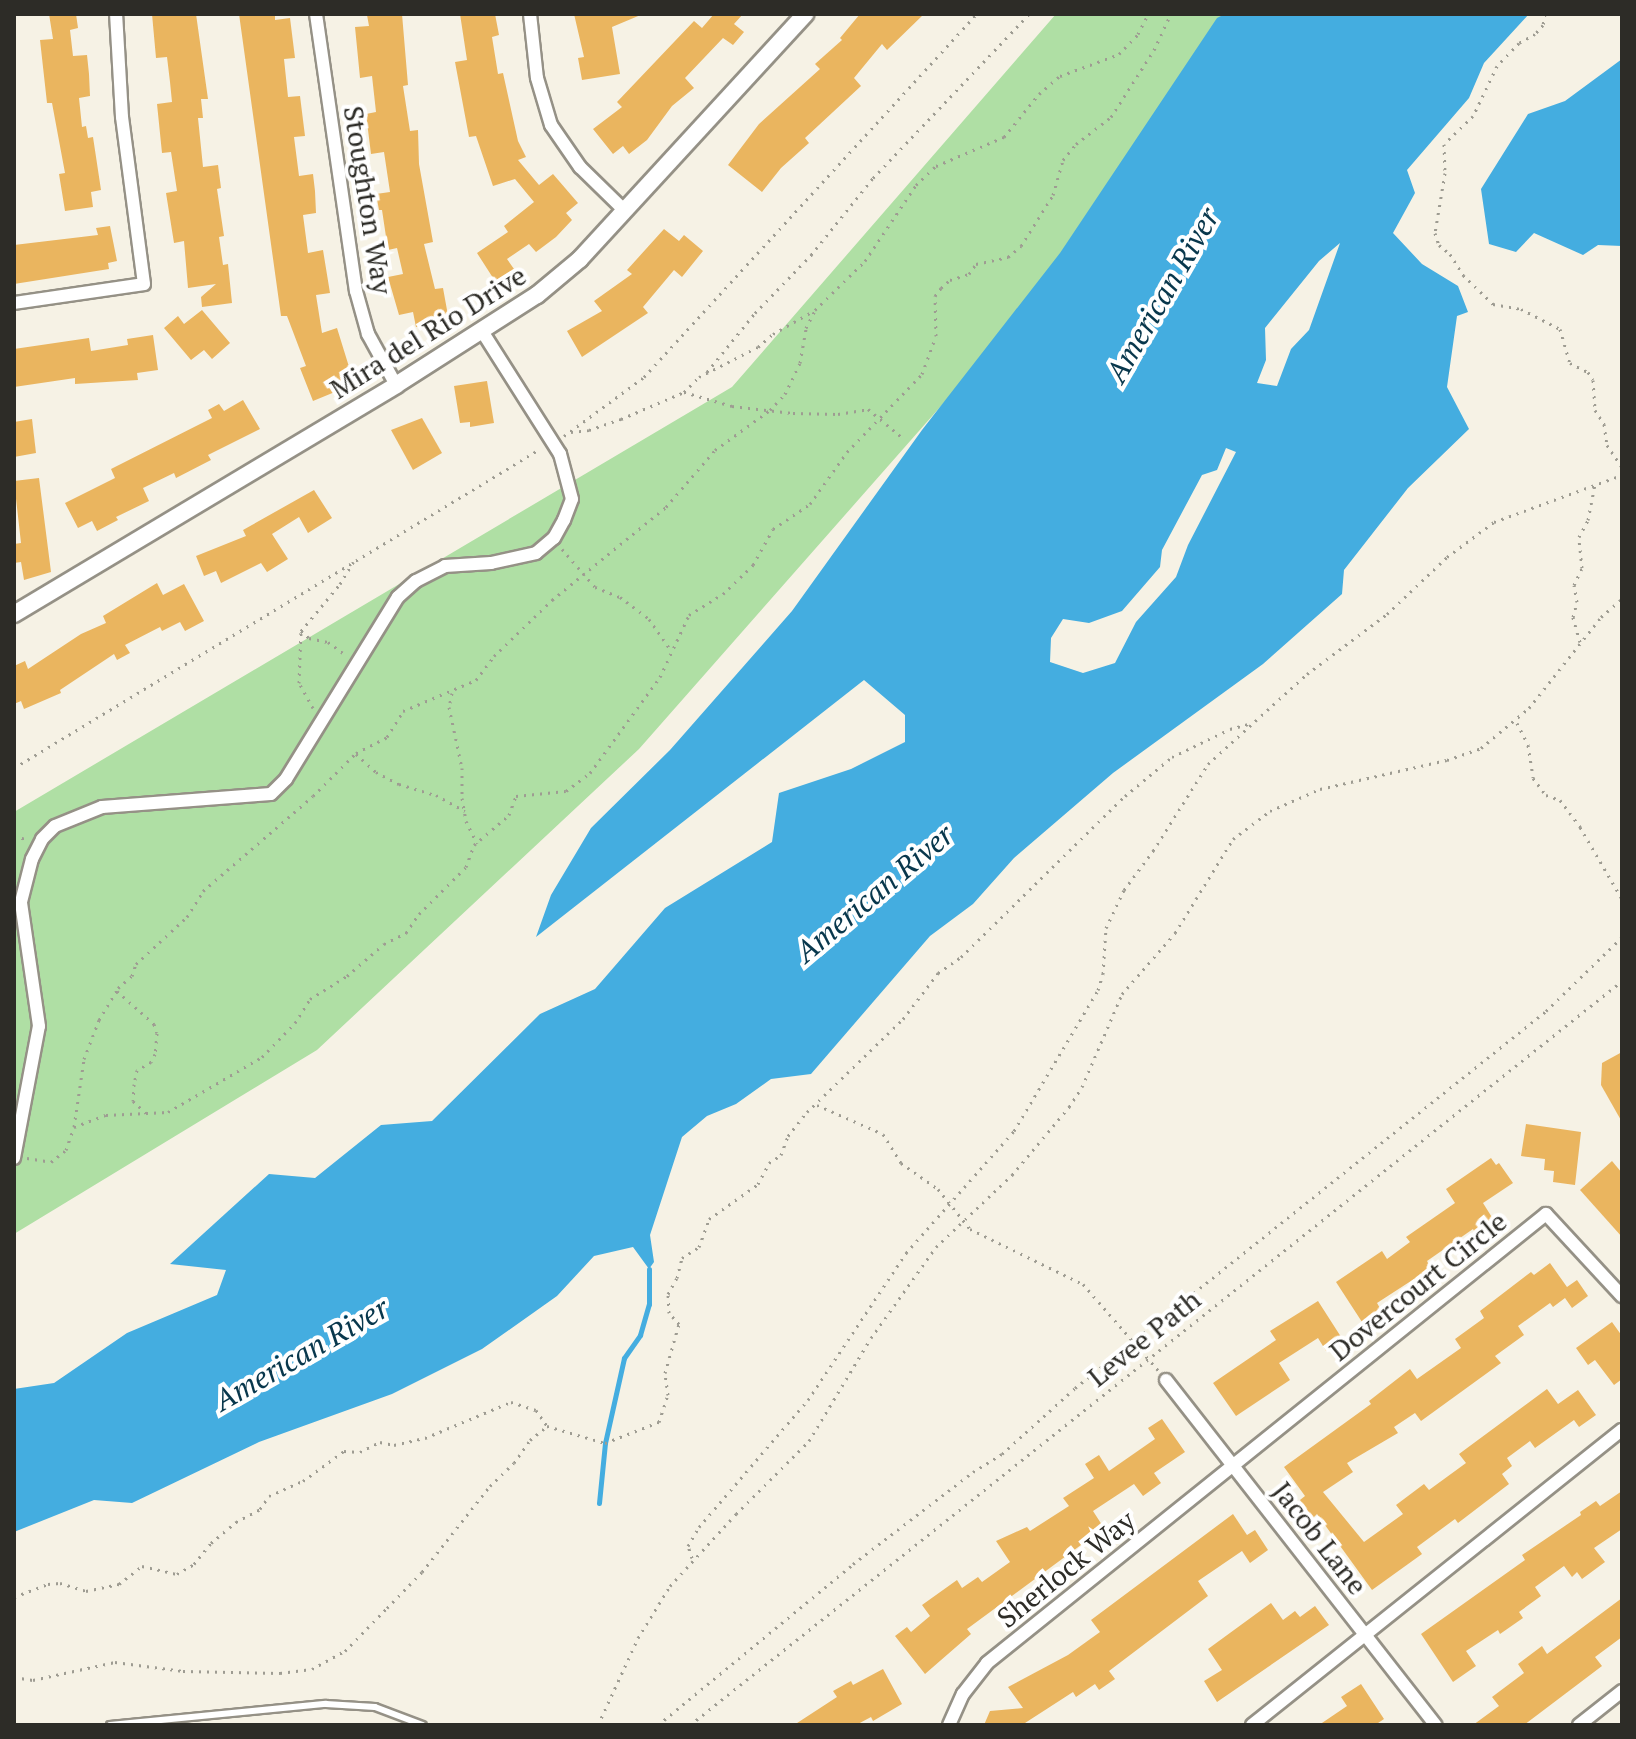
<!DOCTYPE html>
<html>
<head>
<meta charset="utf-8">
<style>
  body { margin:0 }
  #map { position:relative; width:1636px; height:1739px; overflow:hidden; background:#f6f2e5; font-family:"PT Serif",serif }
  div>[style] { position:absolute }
  .green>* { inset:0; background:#afdfa4 }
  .water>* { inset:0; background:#44ade0 }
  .stream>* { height:5px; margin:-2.5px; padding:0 2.5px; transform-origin:2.5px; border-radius:2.5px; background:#44ade0 }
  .building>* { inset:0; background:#eab55f }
  .path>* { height:3px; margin-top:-1.5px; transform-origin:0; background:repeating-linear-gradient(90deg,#9e9c92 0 2px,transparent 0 8px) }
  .roads { filter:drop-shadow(2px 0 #959186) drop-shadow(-2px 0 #959186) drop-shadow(0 2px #959186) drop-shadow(0 -2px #959186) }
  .service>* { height:6px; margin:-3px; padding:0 3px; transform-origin:3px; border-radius:3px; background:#fff }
  .minor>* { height:12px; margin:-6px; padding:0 6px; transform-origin:6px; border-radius:6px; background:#fff }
  .tertiary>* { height:16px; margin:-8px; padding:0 8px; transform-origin:8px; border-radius:8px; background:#fff }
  span { translate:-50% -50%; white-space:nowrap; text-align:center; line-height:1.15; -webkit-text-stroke:8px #fff; paint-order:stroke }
  .street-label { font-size:28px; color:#2d2c27 }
  .water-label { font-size:30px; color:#08374c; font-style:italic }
  .frame { position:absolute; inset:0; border:16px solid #2d2c27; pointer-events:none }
</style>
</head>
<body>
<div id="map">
  <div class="green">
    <i style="clip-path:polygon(1056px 14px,1286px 14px,639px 749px,317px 1050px,14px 1234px,14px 812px,732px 387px)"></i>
  </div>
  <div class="water">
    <i style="clip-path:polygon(evenodd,1225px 14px,1529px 14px,1484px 63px,1469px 98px,1407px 170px,1415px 193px,1393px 233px,1422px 264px,1458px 286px,1468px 312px,1457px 316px,1447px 387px,1469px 429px,1408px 488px,1344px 570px,1342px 594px,1263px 664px,1113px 773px,1014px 858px,973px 904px,930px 936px,811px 1074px,771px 1079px,736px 1104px,707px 1116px,682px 1137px,650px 1235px,654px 1262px,649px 1269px,633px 1247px,594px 1256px,557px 1296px,482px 1349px,392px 1394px,259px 1442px,132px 1503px,94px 1500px,14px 1532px,14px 1389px,54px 1383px,127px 1333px,217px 1295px,226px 1270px,170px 1264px,269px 1174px,315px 1178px,381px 1125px,432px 1121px,540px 1014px,595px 989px,665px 908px,772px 842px,779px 793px,851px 769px,905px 742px,905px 715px,864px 680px,536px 937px,551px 895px,591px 828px,670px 750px,792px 611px,922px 430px,1060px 253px,1217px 18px,1225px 14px,1340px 243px,1309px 330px,1291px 349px,1277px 386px,1257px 383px,1266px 360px,1265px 328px,1319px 261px,1340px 243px,1225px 14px,1226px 448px,1236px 452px,1188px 545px,1176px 577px,1136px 622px,1115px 663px,1083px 673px,1050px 662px,1051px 638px,1063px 619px,1089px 623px,1122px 611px,1160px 567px,1162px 550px,1202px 475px,1217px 470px,1226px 448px)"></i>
    <i style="clip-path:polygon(1622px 59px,1622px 246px,1598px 245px,1583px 255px,1534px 233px,1516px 252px,1489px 244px,1481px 189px,1528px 114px,1565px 101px)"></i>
  </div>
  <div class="stream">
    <i style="left:599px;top:1503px;width:60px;rotate:-84.3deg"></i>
    <i style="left:605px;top:1443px;width:87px;rotate:-77.4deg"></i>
    <i style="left:624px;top:1358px;width:28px;rotate:-55deg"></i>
    <i style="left:640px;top:1335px;width:32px;rotate:-74deg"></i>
    <i style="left:649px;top:1304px;width:35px;rotate:-90deg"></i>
  </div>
  <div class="building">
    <i style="clip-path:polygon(49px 14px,76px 14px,78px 28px,70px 30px,73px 56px,87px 55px,89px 74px,90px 96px,79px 98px,82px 127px,86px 126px,88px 138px,93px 137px,101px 190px,91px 192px,93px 207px,65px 211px,59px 174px,65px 173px,52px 103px,47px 103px,40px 40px,53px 39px)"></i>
    <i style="clip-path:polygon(152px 14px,196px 14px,208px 99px,201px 99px,203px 118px,198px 118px,203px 167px,218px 165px,221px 188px,217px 189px,224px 236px,219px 237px,223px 265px,228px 264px,232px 303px,202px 307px,201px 297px,216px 284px,188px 288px,184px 241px,174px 243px,166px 193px,177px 191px,171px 152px,162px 153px,157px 104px,172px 102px,170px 82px,167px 57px,156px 58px)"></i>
    <i style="clip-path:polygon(239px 14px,275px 14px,275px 20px,290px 18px,295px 58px,284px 59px,288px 97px,300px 96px,305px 136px,294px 137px,299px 176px,313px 174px,315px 191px,316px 213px,303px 215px,308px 253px,323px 250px,330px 293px,316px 295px,322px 333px,337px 328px,350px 370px,342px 373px,347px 387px,313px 401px,300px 368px,306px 366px,287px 316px,281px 316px)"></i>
    <i style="clip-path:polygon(402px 14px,408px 85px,403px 86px,410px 131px,418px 130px,419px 164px,433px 242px,424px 244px,435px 289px,443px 288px,449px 321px,416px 327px,413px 312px,399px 315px,388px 277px,403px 274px,397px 248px,388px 250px,382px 210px,379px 210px,376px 194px,390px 192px,384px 152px,371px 154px,366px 114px,376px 112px,372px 76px,360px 78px,355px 27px,369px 26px,367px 15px)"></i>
    <i style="clip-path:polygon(460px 14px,495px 14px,499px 35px,492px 37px,498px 74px,503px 73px,518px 141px,526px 157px,518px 160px,539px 185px,553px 174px,578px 203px,566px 213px,572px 220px,556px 237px,536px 252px,529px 244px,507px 259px,514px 269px,495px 281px,477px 253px,508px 232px,504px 226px,534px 202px,515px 179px,493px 186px,476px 136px,469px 137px,455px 62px,467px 60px)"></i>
    <i style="clip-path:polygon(574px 14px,643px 14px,612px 27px,620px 74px,582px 80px,578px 58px,584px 57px)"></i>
    <i style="clip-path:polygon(714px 14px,743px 14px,734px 24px,744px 32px,733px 45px,723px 38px,685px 78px,694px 88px,672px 106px,647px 140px,629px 154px,623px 146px,613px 154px,593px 129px,622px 107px,617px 102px,694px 21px,702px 28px)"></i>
    <i style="clip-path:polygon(860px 14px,924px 14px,887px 50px,882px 44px,854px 78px,861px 86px,805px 138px,809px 143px,781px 168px,762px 192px,728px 165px,759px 124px,820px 69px,815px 64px,842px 40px,840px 38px)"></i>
    <i style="clip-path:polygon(110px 226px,117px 261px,108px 263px,109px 269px,14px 284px,14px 245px,98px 235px,96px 228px)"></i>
    <i style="clip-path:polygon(664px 229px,679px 241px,684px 235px,703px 251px,682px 277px,674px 270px,643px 307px,648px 313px,582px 357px,567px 331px,602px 311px,594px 301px,632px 274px,627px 270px)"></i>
    <i style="clip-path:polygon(202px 310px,230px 343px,212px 359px,204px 350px,191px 360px,164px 328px,178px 316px,184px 324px)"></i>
    <i style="clip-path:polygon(153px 335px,158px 370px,137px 373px,138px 380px,75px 384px,75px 378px,14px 387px,14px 349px,89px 338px,91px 351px,128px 345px,127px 339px)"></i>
    <i style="clip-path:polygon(487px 381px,494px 423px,470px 427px,470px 422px,460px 423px,454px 386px)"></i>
    <i style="clip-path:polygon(243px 400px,260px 429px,208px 455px,211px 460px,176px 478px,174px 473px,143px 488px,149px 501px,116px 517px,118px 520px,97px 531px,92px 521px,78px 528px,65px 503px,115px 478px,111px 469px,212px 418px,208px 410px,219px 404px,224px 411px)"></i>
    <i style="clip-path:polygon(422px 418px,442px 453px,413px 470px,391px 430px)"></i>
    <i style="clip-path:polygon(32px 419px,36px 453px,14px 457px,14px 422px)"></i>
    <i style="clip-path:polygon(39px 478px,51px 572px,24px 580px,21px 562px,14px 563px,14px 544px,21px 543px,14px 481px)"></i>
    <i style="clip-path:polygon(314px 490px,332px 518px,308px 533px,299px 517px,272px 534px,288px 559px,267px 572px,261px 563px,221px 583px,216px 571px,204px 576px,196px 556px,246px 536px,243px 530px)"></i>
    <i style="clip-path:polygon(157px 583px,163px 595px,184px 584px,204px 621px,185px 631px,180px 622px,162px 631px,160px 627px,125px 645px,130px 653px,117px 660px,114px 654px,60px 690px,61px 693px,24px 709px,21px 701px,14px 704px,14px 666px,25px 661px,28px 669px,81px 634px,106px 623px,103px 616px)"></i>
    <i style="clip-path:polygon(1622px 1052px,1622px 1122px,1601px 1085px,1602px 1063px)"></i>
    <i style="clip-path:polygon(1526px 1124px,1581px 1132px,1575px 1185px,1553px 1182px,1554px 1171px,1544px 1170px,1545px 1159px,1521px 1156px)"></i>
    <i style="clip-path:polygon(1491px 1158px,1496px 1165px,1499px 1163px,1513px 1183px,1483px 1203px,1493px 1219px,1474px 1231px,1473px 1229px,1427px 1261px,1431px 1268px,1377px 1303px,1381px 1310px,1362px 1322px,1336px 1282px,1382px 1251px,1387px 1259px,1410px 1242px,1406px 1237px,1455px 1203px,1446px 1189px)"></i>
    <i style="clip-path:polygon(1612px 1161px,1622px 1173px,1622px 1237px,1580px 1190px)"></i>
    <i style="clip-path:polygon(1550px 1263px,1567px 1287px,1577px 1280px,1588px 1296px,1572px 1308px,1565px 1298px,1553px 1307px,1550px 1303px,1518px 1326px,1524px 1335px,1495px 1356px,1501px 1363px,1421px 1421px,1415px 1413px,1394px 1427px,1398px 1433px,1347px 1463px,1353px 1472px,1323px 1492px,1364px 1542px,1403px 1514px,1396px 1505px,1424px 1484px,1429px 1490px,1466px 1463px,1459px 1454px,1547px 1389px,1558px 1404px,1578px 1390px,1596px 1415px,1579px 1427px,1574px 1420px,1535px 1448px,1530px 1441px,1507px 1458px,1512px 1466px,1502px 1474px,1509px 1484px,1458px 1523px,1455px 1519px,1417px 1547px,1422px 1554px,1372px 1590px,1317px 1514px,1313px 1518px,1300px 1500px,1305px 1496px,1284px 1467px,1371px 1404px,1369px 1401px,1410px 1369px,1417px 1379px,1461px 1348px,1455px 1339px,1484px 1318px,1480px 1311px,1531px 1272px,1534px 1275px)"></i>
    <i style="clip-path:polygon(1318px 1301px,1343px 1340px,1326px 1351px,1318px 1338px,1279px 1363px,1290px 1380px,1236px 1416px,1213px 1383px,1276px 1340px,1270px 1331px)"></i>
    <i style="clip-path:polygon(1612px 1322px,1622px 1336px,1622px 1379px,1614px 1385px,1595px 1360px,1588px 1365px,1576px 1348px)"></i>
    <i style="clip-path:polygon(1162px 1419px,1185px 1452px,1154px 1473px,1161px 1483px,1143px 1496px,1134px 1484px,1093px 1511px,1104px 1528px,967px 1629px,971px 1634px,925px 1674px,895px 1636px,907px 1627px,911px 1632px,930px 1616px,922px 1605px,957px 1580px,962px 1588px,978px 1577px,982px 1582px,1010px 1562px,996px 1541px,1027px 1527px,1030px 1531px,1069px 1506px,1063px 1498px,1094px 1478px,1085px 1464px,1099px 1455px,1109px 1471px,1155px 1439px,1148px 1428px)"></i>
    <i style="clip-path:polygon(1622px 1491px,1622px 1529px,1594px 1548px,1605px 1562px,1582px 1579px,1577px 1572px,1572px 1577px,1564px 1566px,1535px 1587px,1541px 1596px,1519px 1612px,1523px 1618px,1500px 1634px,1498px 1630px,1466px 1651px,1476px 1666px,1453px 1682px,1421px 1634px,1525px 1560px,1522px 1555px,1581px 1515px,1580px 1512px,1596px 1501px,1600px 1506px)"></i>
    <i style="clip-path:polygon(1233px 1514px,1247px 1535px,1255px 1530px,1268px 1550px,1250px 1563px,1242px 1551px,1198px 1581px,1208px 1596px,1109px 1671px,1115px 1679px,1099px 1690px,1095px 1684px,1076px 1697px,1073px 1692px,1025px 1723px,1030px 1725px,984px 1725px,990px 1711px,1023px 1708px,1008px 1687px,1068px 1655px,1100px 1632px,1091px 1620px)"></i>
    <i style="clip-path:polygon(1622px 1598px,1622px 1637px,1595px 1657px,1602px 1666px,1524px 1725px,1473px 1725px,1499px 1706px,1492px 1697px,1524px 1673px,1518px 1664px,1542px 1646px,1547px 1654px)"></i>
    <i style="clip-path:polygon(1271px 1603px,1283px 1620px,1295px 1611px,1300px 1617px,1315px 1606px,1329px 1625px,1217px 1702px,1204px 1681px,1222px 1670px,1208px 1649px)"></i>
    <i style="clip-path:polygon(883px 1669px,902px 1704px,873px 1721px,871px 1717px,856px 1725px,794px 1725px,837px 1697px,833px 1691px,851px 1681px,853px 1685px)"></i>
    <i style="clip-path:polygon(1361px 1684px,1384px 1719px,1375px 1725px,1319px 1725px,1347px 1706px,1341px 1697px)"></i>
  </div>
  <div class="path">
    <i style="left:1545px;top:14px;width:11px;rotate:100deg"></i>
    <i style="left:1543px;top:25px;width:12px;rotate:132deg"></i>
    <i style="left:1535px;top:34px;width:18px;rotate:151deg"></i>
    <i style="left:1519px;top:43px;width:32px;rotate:134deg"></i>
    <i style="left:1497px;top:66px;width:55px;rotate:115.6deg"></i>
    <i style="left:1473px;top:116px;width:40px;rotate:136deg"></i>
    <i style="left:1444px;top:144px;width:29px;rotate:88deg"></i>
    <i style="left:1445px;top:173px;width:61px;rotate:99.5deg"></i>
    <i style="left:1435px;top:233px;width:13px;rotate:72deg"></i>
    <i style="left:1439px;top:245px;width:14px;rotate:39deg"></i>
    <i style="left:1450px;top:254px;width:25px;rotate:58deg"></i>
    <i style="left:1463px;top:275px;width:42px;rotate:44deg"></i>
    <i style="left:1493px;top:304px;width:28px;rotate:10deg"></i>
    <i style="left:1521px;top:309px;width:44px;rotate:27.1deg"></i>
    <i style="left:1560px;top:329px;width:35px;rotate:74deg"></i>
    <i style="left:1570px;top:363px;width:20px;rotate:27deg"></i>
    <i style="left:1588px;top:372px;width:9px;rotate:58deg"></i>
    <i style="left:1593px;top:380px;width:30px;rotate:86deg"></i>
    <i style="left:1595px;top:410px;width:17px;rotate:57deg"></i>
    <i style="left:1604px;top:424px;width:21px;rotate:82deg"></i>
    <i style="left:1607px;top:445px;width:27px;rotate:56deg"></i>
    <i style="left:707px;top:372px;width:76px;rotate:-50.9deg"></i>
    <i style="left:755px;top:313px;width:81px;rotate:-46deg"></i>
    <i style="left:811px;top:255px;width:99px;rotate:-51.2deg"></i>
    <i style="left:873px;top:178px;width:226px;rotate:-46.4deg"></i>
    <i style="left:684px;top:392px;width:21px;rotate:-45deg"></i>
    <i style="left:699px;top:377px;width:66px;rotate:-27deg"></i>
    <i style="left:758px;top:347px;width:20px;rotate:-41deg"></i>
    <i style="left:773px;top:334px;width:48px;rotate:-29.7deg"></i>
    <i style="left:571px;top:432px;width:18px;rotate:-6deg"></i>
    <i style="left:589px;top:430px;width:34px;rotate:-19deg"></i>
    <i style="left:621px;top:419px;width:69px;rotate:-23.2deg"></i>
    <i style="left:684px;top:392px;width:50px;rotate:16.3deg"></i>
    <i style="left:732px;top:406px;width:61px;rotate:6.5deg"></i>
    <i style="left:793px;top:413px;width:45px;rotate:1.3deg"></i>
    <i style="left:838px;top:414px;width:30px;rotate:-9deg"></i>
    <i style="left:868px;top:409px;width:47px;rotate:39.8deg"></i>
    <i style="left:564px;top:436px;width:99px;rotate:-36.4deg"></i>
    <i style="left:644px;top:377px;width:493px;rotate:-47.5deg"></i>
    <i style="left:562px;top:549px;width:50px;rotate:49deg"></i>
    <i style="left:595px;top:587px;width:27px;rotate:22deg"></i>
    <i style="left:620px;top:597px;width:36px;rotate:37deg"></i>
    <i style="left:649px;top:619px;width:38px;rotate:55deg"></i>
    <i style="left:301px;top:631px;width:11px;rotate:41deg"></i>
    <i style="left:309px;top:638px;width:19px;rotate:12deg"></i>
    <i style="left:328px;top:642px;width:22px;rotate:36deg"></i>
    <i style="left:1580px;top:642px;width:26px;rotate:-106deg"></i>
    <i style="left:1573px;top:617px;width:16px;rotate:-75deg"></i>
    <i style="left:1577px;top:602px;width:17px;rotate:-100deg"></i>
    <i style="left:1574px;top:585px;width:19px;rotate:-65deg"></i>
    <i style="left:1582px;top:568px;width:31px;rotate:-96deg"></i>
    <i style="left:1579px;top:537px;width:19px;rotate:-62deg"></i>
    <i style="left:1588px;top:520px;width:37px;rotate:-79deg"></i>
    <i style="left:452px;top:693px;width:14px;rotate:102deg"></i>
    <i style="left:449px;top:707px;width:62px;rotate:78deg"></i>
    <i style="left:462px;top:768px;width:30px;rotate:90deg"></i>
    <i style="left:462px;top:798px;width:23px;rotate:80deg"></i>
    <i style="left:466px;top:821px;width:25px;rotate:64deg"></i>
    <i style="left:313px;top:708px;width:29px;rotate:-119deg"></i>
    <i style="left:299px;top:683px;width:52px;rotate:-87.8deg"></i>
    <i style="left:301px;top:631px;width:61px;rotate:-50.3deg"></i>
    <i style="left:340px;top:584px;width:26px;rotate:-59deg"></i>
    <i style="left:1517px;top:723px;width:25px;rotate:63deg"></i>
    <i style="left:1528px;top:745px;width:33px;rotate:81deg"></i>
    <i style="left:1533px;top:778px;width:21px;rotate:53deg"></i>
    <i style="left:1546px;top:795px;width:15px;rotate:20deg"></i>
    <i style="left:1560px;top:800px;width:34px;rotate:53deg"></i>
    <i style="left:1580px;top:827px;width:83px;rotate:59.7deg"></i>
    <i style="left:356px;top:754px;width:27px;rotate:42deg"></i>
    <i style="left:376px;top:772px;width:26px;rotate:28deg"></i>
    <i style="left:399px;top:784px;width:39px;rotate:17deg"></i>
    <i style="left:436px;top:795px;width:33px;rotate:29deg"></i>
    <i style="left:14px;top:768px;width:615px;rotate:-31.24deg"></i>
    <i style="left:14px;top:836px;width:12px;rotate:14deg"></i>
    <i style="left:117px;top:991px;width:50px;rotate:41.7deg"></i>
    <i style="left:154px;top:1024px;width:9px;rotate:72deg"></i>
    <i style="left:157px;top:1033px;width:21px;rotate:95deg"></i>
    <i style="left:155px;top:1054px;width:9px;rotate:117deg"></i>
    <i style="left:151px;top:1062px;width:16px;rotate:150deg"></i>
    <i style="left:137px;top:1070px;width:14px;rotate:102deg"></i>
    <i style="left:134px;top:1084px;width:17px;rotate:93deg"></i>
    <i style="left:133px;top:1101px;width:19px;rotate:43deg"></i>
    <i style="left:817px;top:1105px;width:72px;rotate:23.7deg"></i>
    <i style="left:883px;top:1134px;width:34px;rotate:58deg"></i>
    <i style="left:901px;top:1163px;width:45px;rotate:35.1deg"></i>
    <i style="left:938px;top:1189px;width:51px;rotate:51.3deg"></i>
    <i style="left:970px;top:1229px;width:126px;rotate:26deg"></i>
    <i style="left:1083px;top:1284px;width:116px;rotate:48.9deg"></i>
    <i style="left:74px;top:1127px;width:34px;rotate:-21deg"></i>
    <i style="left:106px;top:1115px;width:62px;rotate:-2.8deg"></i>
    <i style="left:168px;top:1112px;width:109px;rotate:-30.3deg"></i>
    <i style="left:262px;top:1057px;width:47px;rotate:-45.9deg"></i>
    <i style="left:295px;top:1023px;width:28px;rotate:-58deg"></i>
    <i style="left:310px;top:999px;width:44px;rotate:-31.9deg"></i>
    <i style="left:347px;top:976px;width:49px;rotate:-40.9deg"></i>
    <i style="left:384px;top:944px;width:25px;rotate:-27deg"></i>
    <i style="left:406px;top:933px;width:23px;rotate:-56deg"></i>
    <i style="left:419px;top:914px;width:66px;rotate:-45deg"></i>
    <i style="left:466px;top:867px;width:23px;rotate:-70deg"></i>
    <i style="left:474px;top:845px;width:46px;rotate:-40.6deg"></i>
    <i style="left:509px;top:815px;width:20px;rotate:-70deg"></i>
    <i style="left:516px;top:796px;width:50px;rotate:-5.7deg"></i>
    <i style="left:566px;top:791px;width:30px;rotate:-37deg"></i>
    <i style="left:590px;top:773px;width:119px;rotate:-53.9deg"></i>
    <i style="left:660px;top:677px;width:68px;rotate:-64.9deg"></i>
    <i style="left:689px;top:615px;width:40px;rotate:-32deg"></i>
    <i style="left:723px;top:594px;width:42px;rotate:-44deg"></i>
    <i style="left:753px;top:565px;width:41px;rotate:-60.9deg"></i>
    <i style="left:773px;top:529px;width:45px;rotate:-34deg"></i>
    <i style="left:810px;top:504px;width:64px;rotate:-54.6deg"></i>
    <i style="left:847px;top:452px;width:108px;rotate:-46.1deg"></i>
    <i style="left:922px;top:374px;width:40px;rotate:-69.8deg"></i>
    <i style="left:936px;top:336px;width:40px;rotate:-91.4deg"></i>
    <i style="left:935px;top:296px;width:10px;rotate:-53deg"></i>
    <i style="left:941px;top:288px;width:12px;rotate:-42deg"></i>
    <i style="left:950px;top:280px;width:20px;rotate:-18deg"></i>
    <i style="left:969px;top:274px;width:12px;rotate:-55deg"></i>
    <i style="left:976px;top:264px;width:33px;rotate:-12deg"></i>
    <i style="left:1008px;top:257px;width:17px;rotate:-40deg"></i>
    <i style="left:1021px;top:246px;width:60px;rotate:-57.9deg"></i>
    <i style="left:1053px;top:195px;width:36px;rotate:-74deg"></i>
    <i style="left:1063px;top:160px;width:21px;rotate:-51deg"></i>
    <i style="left:1076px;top:144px;width:44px;rotate:-37.6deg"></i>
    <i style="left:1111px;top:117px;width:80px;rotate:-57.3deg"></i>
    <i style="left:1154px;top:50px;width:40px;rotate:-65deg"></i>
    <i style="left:27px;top:1158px;width:24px;rotate:9deg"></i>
    <i style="left:51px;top:1162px;width:19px;rotate:-39deg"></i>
    <i style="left:66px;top:1150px;width:24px;rotate:-71deg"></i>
    <i style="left:74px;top:1127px;width:69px;rotate:-81.6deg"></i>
    <i style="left:84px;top:1059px;width:42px;rotate:-69deg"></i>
    <i style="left:99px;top:1020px;width:37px;rotate:-59deg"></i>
    <i style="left:118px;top:988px;width:18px;rotate:-41deg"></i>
    <i style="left:132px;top:976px;width:13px;rotate:-72deg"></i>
    <i style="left:136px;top:964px;width:69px;rotate:-42.7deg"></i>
    <i style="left:187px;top:917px;width:31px;rotate:-58deg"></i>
    <i style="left:203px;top:891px;width:145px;rotate:-40.8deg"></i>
    <i style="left:313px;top:796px;width:61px;rotate:-45deg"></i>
    <i style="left:356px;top:753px;width:35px;rotate:-27deg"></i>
    <i style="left:387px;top:737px;width:31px;rotate:-58deg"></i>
    <i style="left:403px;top:711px;width:79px;rotate:-23deg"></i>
    <i style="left:476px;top:680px;width:30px;rotate:-53deg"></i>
    <i style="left:494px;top:656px;width:81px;rotate:-44deg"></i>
    <i style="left:552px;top:600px;width:147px;rotate:-39.2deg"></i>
    <i style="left:666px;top:507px;width:75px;rotate:-49.3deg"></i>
    <i style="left:715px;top:450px;width:68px;rotate:-36deg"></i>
    <i style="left:770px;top:410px;width:22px;rotate:-47deg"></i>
    <i style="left:785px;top:394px;width:34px;rotate:-64deg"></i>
    <i style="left:800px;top:363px;width:36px;rotate:-80deg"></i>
    <i style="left:806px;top:328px;width:20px;rotate:-63deg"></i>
    <i style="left:815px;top:310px;width:70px;rotate:-44.4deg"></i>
    <i style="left:865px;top:261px;width:92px;rotate:-56.1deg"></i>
    <i style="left:916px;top:185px;width:28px;rotate:-44deg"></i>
    <i style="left:936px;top:166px;width:74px;rotate:-23.1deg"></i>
    <i style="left:1004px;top:137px;width:55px;rotate:-50.9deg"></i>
    <i style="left:1039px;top:94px;width:28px;rotate:-41deg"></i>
    <i style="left:1060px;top:76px;width:63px;rotate:-20.4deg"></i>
    <i style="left:1119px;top:54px;width:28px;rotate:-46deg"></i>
    <i style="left:1138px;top:34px;width:22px;rotate:-63deg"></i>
    <i style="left:692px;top:1558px;width:13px;rotate:-108deg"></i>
    <i style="left:688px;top:1546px;width:22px;rotate:-60deg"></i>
    <i style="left:699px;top:1527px;width:167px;rotate:-49.4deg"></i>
    <i style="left:808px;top:1400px;width:177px;rotate:-56.3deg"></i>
    <i style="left:906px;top:1253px;width:163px;rotate:-48.5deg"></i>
    <i style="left:1014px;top:1131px;width:164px;rotate:-59.2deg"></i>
    <i style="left:1098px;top:990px;width:17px;rotate:-73deg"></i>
    <i style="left:1103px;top:974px;width:46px;rotate:-86.3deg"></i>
    <i style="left:1106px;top:928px;width:42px;rotate:-64.7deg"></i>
    <i style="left:1124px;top:890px;width:49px;rotate:-53.4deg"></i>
    <i style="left:1153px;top:851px;width:103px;rotate:-57.7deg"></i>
    <i style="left:1208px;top:764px;width:134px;rotate:-42.3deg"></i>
    <i style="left:1307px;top:674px;width:100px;rotate:-36.9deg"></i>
    <i style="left:1387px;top:614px;width:83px;rotate:-43.5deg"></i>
    <i style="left:1447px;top:557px;width:59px;rotate:-36.7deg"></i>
    <i style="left:1494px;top:522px;width:136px;rotate:-20.2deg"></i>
    <i style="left:14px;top:1597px;width:36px;rotate:-21deg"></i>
    <i style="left:48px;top:1584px;width:12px;rotate:-5deg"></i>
    <i style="left:60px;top:1583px;width:27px;rotate:17deg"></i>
    <i style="left:86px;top:1591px;width:34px;rotate:-12deg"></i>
    <i style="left:119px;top:1584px;width:29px;rotate:-38deg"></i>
    <i style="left:142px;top:1566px;width:36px;rotate:13deg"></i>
    <i style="left:177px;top:1574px;width:20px;rotate:-30deg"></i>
    <i style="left:194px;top:1564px;width:27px;rotate:-51deg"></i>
    <i style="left:211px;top:1543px;width:33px;rotate:-40deg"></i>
    <i style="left:236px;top:1522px;width:27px;rotate:-28deg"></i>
    <i style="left:260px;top:1509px;width:16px;rotate:-55deg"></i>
    <i style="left:269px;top:1496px;width:37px;rotate:-24deg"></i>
    <i style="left:303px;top:1481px;width:51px;rotate:-36.2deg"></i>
    <i style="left:344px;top:1451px;width:16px;rotate:4deg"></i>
    <i style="left:360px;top:1452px;width:22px;rotate:-27deg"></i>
    <i style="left:380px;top:1442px;width:14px;rotate:12deg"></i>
    <i style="left:394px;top:1445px;width:32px;rotate:-13deg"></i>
    <i style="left:425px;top:1438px;width:93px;rotate:-22.7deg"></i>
    <i style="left:511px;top:1402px;width:26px;rotate:18deg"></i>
    <i style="left:536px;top:1410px;width:19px;rotate:55deg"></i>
    <i style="left:547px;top:1426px;width:60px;rotate:16.3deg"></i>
    <i style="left:605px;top:1443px;width:58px;rotate:-21.3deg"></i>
    <i style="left:659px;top:1422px;width:28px;rotate:-72deg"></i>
    <i style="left:668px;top:1395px;width:22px;rotate:-98deg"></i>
    <i style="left:665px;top:1373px;width:51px;rotate:-74.1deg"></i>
    <i style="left:679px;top:1324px;width:15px;rotate:-132deg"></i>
    <i style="left:669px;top:1313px;width:19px;rotate:-93deg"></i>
    <i style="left:668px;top:1294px;width:18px;rotate:-61deg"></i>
    <i style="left:677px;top:1278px;width:21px;rotate:-76deg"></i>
    <i style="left:682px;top:1258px;width:20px;rotate:-33deg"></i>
    <i style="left:699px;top:1247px;width:30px;rotate:-70deg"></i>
    <i style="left:709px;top:1219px;width:60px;rotate:-35.5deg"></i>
    <i style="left:758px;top:1184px;width:24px;rotate:-62deg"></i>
    <i style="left:769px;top:1163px;width:14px;rotate:-34deg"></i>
    <i style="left:781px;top:1155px;width:20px;rotate:-70deg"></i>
    <i style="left:788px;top:1136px;width:31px;rotate:-52deg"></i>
    <i style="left:807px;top:1112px;width:134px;rotate:-44.1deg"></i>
    <i style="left:903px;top:1019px;width:58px;rotate:-52.7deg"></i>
    <i style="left:938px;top:973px;width:28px;rotate:-35deg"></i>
    <i style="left:961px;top:957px;width:230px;rotate:-44.5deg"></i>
    <i style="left:1125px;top:796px;width:61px;rotate:-39.7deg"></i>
    <i style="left:1172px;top:757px;width:64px;rotate:-25.8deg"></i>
    <i style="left:1230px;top:729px;width:23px;rotate:-15deg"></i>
    <i style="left:14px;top:1677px;width:19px;rotate:9deg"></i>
    <i style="left:33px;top:1680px;width:84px;rotate:-12.4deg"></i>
    <i style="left:115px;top:1662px;width:69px;rotate:7.5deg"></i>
    <i style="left:183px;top:1671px;width:97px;rotate:1.2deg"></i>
    <i style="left:280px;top:1673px;width:32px;rotate:-7deg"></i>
    <i style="left:312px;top:1669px;width:38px;rotate:-29deg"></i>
    <i style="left:345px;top:1651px;width:60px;rotate:-45.7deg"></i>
    <i style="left:387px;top:1608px;width:50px;rotate:-45.8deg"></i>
    <i style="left:422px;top:1572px;width:110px;rotate:-51.7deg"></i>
    <i style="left:490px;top:1486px;width:33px;rotate:-44deg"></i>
    <i style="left:514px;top:1463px;width:28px;rotate:-55deg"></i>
    <i style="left:530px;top:1440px;width:22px;rotate:-39deg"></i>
    <i style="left:598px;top:1725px;width:96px;rotate:-65.3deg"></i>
    <i style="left:638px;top:1638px;width:61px;rotate:-58.4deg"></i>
    <i style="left:670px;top:1586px;width:98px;rotate:-47.5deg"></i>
    <i style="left:736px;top:1514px;width:103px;rotate:-45deg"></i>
    <i style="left:809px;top:1441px;width:120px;rotate:-59deg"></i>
    <i style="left:871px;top:1338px;width:112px;rotate:-54.5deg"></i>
    <i style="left:936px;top:1247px;width:105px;rotate:-43.5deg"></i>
    <i style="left:1012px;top:1175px;width:89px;rotate:-50deg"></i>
    <i style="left:1069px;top:1107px;width:24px;rotate:-57deg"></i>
    <i style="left:1082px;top:1087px;width:101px;rotate:-66.7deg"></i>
    <i style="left:1122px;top:994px;width:81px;rotate:-49deg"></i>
    <i style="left:1175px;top:933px;width:110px;rotate:-58.3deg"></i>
    <i style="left:1233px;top:839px;width:46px;rotate:-37.1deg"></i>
    <i style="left:1270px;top:811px;width:55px;rotate:-23.7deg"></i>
    <i style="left:1320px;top:789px;width:130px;rotate:-12.9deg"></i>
    <i style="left:1447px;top:760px;width:36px;rotate:-19deg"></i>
    <i style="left:1481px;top:748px;width:62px;rotate:-39.8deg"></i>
    <i style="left:1529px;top:708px;width:116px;rotate:-51.6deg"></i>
    <i style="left:1601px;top:617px;width:28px;rotate:-41deg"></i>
    <i style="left:658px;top:1725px;width:253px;rotate:-39.5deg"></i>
    <i style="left:853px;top:1564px;width:151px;rotate:-37.5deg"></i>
    <i style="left:973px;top:1472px;width:34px;rotate:-32deg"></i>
    <i style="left:1002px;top:1454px;width:98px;rotate:-42.1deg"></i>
    <i style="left:1075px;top:1388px;width:603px;rotate:-38.67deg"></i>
    <i style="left:1546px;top:1011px;width:106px;rotate:-44.2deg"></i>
    <i style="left:690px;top:1725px;width:1193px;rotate:-38.6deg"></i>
  </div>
  <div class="roads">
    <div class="service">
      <i style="left:110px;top:1725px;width:217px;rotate:-5.6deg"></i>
      <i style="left:326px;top:1704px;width:49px;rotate:3.5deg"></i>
      <i style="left:375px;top:1707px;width:51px;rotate:20.6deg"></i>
    </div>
    <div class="minor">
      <i style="left:316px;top:14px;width:280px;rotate:81.8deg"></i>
      <i style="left:356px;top:291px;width:45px;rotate:74.4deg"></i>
      <i style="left:368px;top:334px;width:58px;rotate:61.2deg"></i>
      <i style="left:530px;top:14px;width:64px;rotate:83.8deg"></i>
      <i style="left:537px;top:78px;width:49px;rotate:73.4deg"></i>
      <i style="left:551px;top:125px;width:51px;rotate:55.4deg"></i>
      <i style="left:580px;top:167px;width:63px;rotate:44.4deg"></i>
      <i style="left:14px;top:303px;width:131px;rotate:-8.3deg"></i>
      <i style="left:144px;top:284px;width:168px;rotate:-97.5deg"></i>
      <i style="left:122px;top:117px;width:103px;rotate:-93.3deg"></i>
      <i style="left:14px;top:1158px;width:134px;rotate:-79.3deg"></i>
      <i style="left:39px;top:1026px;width:125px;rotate:-98.3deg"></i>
      <i style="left:21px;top:902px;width:44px;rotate:-75.7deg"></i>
      <i style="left:32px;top:859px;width:22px;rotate:-63deg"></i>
      <i style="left:42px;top:839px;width:18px;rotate:-45deg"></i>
      <i style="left:55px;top:826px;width:51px;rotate:-22deg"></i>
      <i style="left:102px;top:807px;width:169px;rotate:-4.4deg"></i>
      <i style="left:271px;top:794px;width:21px;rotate:-45deg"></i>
      <i style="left:286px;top:779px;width:214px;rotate:-58.4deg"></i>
      <i style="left:398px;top:597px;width:24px;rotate:-42deg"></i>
      <i style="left:416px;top:581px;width:33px;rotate:-27deg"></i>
      <i style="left:445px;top:566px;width:46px;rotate:-3.7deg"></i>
      <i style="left:491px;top:563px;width:46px;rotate:-12.5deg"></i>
      <i style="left:536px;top:553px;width:23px;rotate:-40deg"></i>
      <i style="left:554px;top:538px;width:21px;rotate:-61deg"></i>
      <i style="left:564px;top:520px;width:22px;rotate:-69deg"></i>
      <i style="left:572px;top:499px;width:47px;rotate:-104.9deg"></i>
      <i style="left:560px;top:454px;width:146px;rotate:-122.4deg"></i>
      <i style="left:1166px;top:1380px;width:438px;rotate:52deg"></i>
      <i style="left:949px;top:1725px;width:34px;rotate:-66deg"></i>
      <i style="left:963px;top:1694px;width:39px;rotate:-52deg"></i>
      <i style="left:987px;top:1663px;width:717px;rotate:-38.77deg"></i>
      <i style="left:1546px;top:1214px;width:112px;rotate:47.2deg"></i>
      <i style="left:1252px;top:1725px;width:473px;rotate:-38.6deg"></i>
      <i style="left:1579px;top:1725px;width:55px;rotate:-38.3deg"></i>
    </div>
    <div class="tertiary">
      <i style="left:14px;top:614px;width:445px;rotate:-30.9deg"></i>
      <i style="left:396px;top:385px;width:167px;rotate:-32.6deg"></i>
      <i style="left:537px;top:295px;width:56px;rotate:-39.9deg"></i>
      <i style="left:580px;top:259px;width:333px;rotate:-47.4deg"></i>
    </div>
  </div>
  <div class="street-label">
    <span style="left:368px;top:200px;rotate:81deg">Stoughton Way</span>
    <span style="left:428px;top:332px;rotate:-32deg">Mira del Rio Drive</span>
    <span style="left:1418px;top:1286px;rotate:-39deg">Dovercourt Circle</span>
    <span style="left:1144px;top:1338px;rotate:-39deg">Levee Path</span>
    <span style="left:1320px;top:1538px;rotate:52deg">Jacob Lane</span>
    <span style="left:1066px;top:1569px;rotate:-39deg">Sherlock Way</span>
  </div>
  <div class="water-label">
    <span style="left:1162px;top:295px;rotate:-60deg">American River</span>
    <span style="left:874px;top:893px;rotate:-40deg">American River</span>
    <span style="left:301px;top:1354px;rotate:-30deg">American River</span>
  </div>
  <div class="frame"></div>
</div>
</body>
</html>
